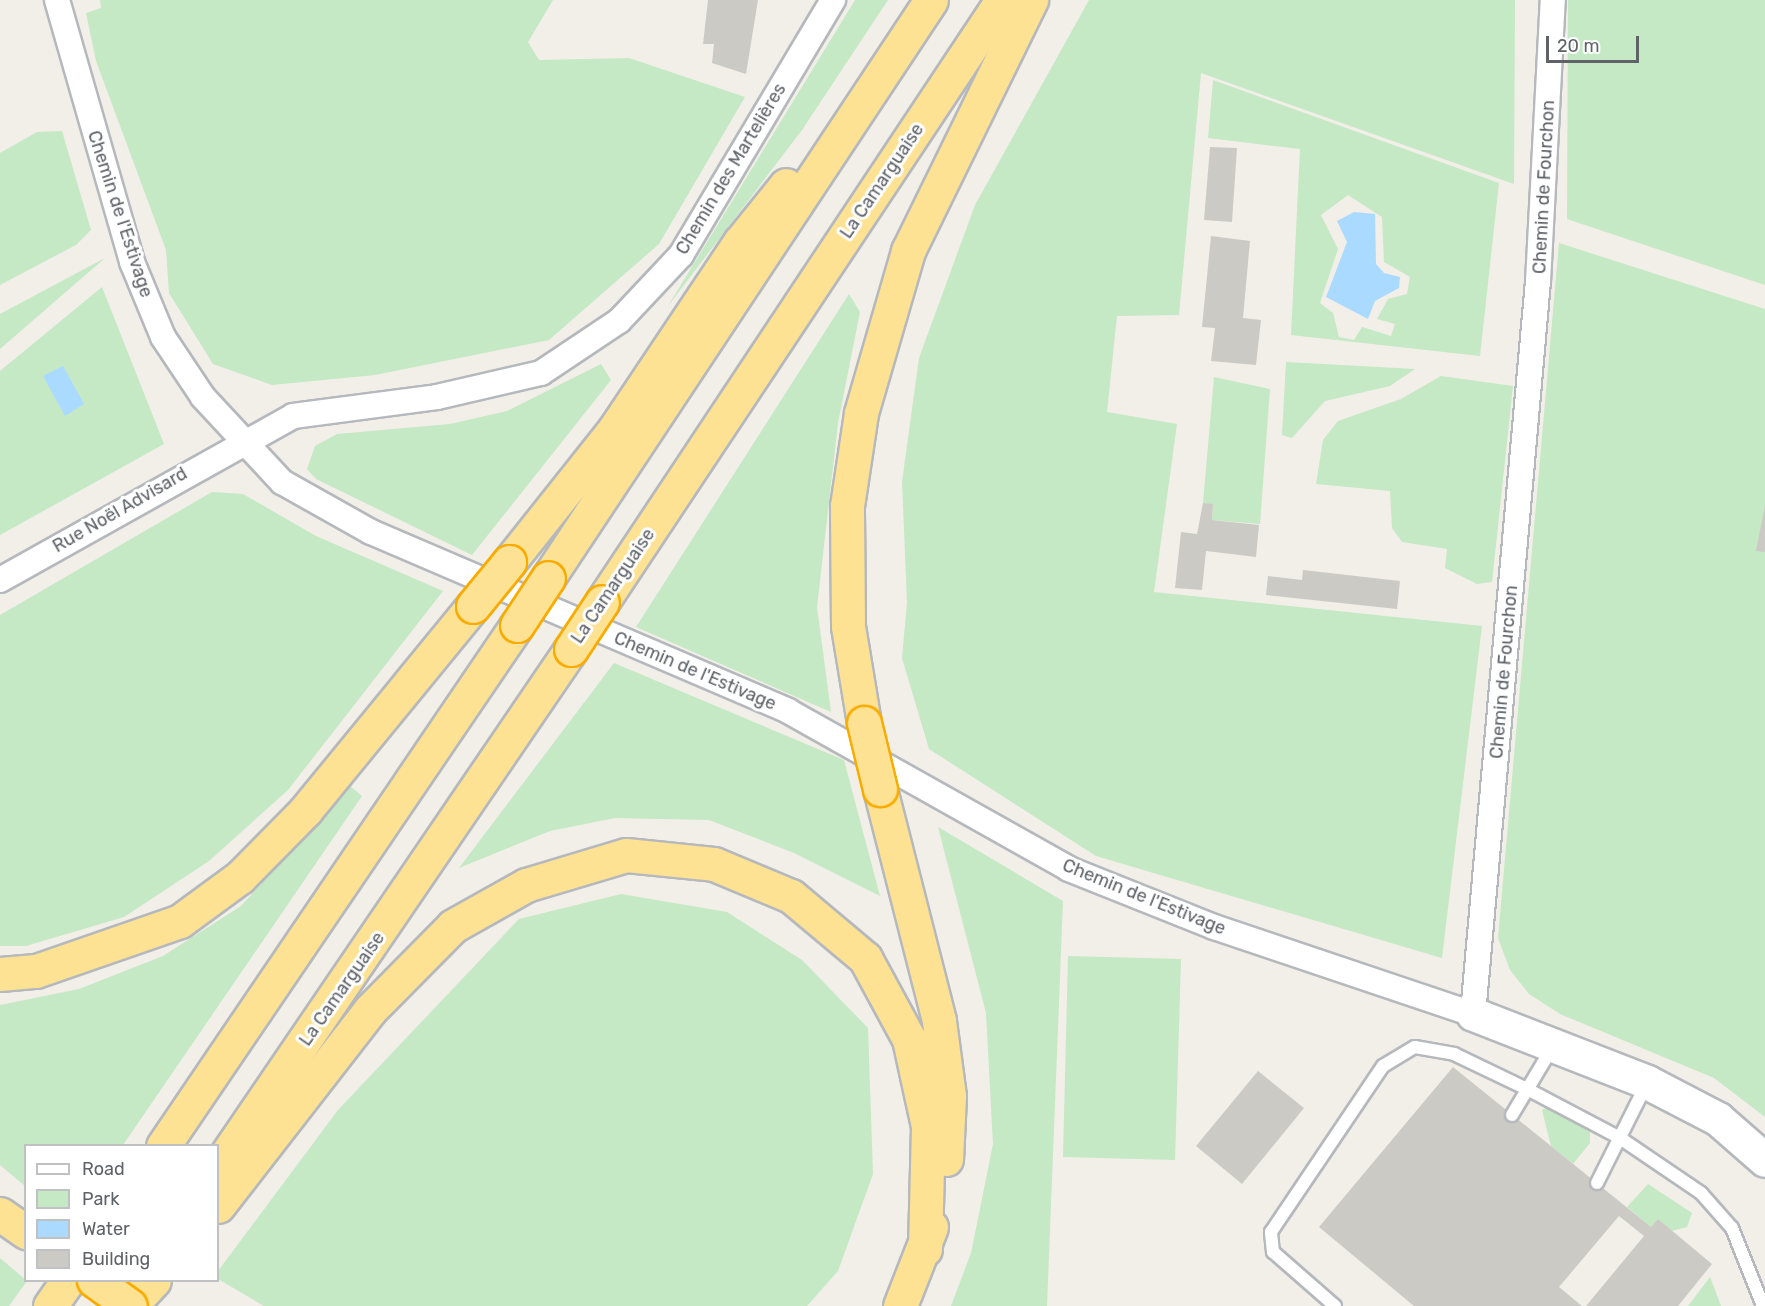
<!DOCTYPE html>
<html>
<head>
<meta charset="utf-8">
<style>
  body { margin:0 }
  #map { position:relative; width:1765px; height:1306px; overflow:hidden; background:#f1efe8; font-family:Rubik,sans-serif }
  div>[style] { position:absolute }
  .green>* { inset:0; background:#c5e8c5 }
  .water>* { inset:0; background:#aadaff }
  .building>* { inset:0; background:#cccac5 }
  .roads { filter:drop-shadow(2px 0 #b5b8bc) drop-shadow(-2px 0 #b5b8bc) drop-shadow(0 2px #b5b8bc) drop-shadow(0 -2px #b5b8bc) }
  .lane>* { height:12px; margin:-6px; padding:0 6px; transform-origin:6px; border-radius:6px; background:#fff }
  .street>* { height:24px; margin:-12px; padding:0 12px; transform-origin:12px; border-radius:12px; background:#fff }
  .secondary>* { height:33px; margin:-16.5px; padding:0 16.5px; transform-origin:16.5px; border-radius:16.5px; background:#fff }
  .highway>* { height:33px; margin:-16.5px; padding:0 16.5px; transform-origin:16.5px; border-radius:16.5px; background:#fde293 }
  .bridges { filter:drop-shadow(2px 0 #f9ab00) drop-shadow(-2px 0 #f9ab00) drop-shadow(0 2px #f9ab00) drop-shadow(0 -2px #f9ab00) }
  .highway-bridge>* { height:33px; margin:-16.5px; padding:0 16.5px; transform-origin:16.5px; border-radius:16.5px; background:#fde293 }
  span { translate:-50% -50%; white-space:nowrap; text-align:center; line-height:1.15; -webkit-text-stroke:6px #fff; paint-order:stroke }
  .street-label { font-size:18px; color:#5f6368 }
  .legend { position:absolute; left:24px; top:1144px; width:195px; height:138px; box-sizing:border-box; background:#fff; border:2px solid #bfc1c3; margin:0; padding:8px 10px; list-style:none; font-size:18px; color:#5f6368 }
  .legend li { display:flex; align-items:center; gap:12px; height:30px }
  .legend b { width:30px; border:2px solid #bfc1c3 }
  .scale { position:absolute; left:1546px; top:36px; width:93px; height:27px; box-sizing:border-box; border:3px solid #5f6368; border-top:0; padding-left:8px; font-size:18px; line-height:21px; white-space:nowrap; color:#5f6368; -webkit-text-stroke:4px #fff; paint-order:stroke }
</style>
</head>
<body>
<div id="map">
  <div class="green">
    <i style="clip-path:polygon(100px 0,553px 0,528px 42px,539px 60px,629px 58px,745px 97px,659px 244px,549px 340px,375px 375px,272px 385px,213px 364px,169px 293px,166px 250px,96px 61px,86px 13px,101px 8px)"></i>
    <i style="clip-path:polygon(855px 0,888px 0,802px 130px,668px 306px)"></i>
    <i style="clip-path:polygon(1089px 0,1515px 0,1514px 184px,1201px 73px,1179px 315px,1117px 316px,1107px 412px,1177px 424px,1154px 592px,1482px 626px,1442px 958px,1096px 856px,929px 749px,902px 658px,907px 602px,902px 482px,919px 358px,975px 205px)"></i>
    <i style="clip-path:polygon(1568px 0,1765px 0,1765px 285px,1567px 219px)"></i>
    <i style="clip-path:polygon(evenodd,1213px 80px,1499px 183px,1480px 356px,1291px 335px,1300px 149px,1208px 138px,1213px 80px,1348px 195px,1382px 217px,1384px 262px,1410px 277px,1407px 294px,1388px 299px,1377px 319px,1395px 324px,1391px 336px,1362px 327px,1354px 340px,1339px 337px,1333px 313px,1320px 303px,1338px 249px,1321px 215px,1348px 195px)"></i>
    <i style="clip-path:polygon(62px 131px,91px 230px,76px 245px,0 285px,0 153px,37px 132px)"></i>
    <i style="clip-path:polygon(1559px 243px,1765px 309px,1765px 1117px,1714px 1078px,1560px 1014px,1529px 994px,1510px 970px,1498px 938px)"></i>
    <i style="clip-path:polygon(105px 258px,0 349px,0 314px)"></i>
    <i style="clip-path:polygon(102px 287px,164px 444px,0 535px,0 371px)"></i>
    <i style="clip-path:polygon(849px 294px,860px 312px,838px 423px,817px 607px,831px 712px,636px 627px)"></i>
    <i style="clip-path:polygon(1286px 362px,1415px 369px,1390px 386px,1325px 401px,1292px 438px,1282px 435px)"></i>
    <i style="clip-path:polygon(601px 364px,611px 380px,472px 555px,316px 479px,307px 469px,315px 446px,337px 434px,450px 424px,507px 411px)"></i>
    <i style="clip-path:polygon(1441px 376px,1513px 386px,1492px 582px,1477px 584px,1445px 568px,1447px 549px,1402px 542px,1392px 528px,1390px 491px,1316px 484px,1323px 440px,1338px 421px,1401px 399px)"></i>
    <i style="clip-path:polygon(1214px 377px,1270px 389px,1260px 524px,1212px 520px,1213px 505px,1203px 503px)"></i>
    <i style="clip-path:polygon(212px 492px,243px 494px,316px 536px,443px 591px,288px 790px,209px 861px,124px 917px,26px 946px,0 946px,0 615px)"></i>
    <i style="clip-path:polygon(614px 663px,844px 760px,880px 896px,794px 853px,709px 820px,615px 818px,550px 831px,459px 868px)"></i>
    <i style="clip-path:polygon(350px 786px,362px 796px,123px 1145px,26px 1146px,25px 1186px,0 1165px,0 1005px,79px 989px,163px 956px,241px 906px)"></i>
    <i style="clip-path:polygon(938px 827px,1063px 901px,1047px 1306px,951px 1306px,971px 1253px,993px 1144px,986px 1013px)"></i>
    <i style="clip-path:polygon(621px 894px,727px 912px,802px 960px,868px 1028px,873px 1174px,838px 1271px,807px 1306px,264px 1306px,218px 1279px,218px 1271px,338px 1110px,519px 919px)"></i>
    <i style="clip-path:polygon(1068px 956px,1181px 959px,1175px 1160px,1063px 1157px)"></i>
    <i style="clip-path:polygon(1548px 1107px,1590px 1132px,1590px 1143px,1573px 1164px,1551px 1146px,1542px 1110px)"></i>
    <i style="clip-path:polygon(1648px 1184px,1692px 1213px,1687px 1227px,1672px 1231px,1658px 1219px,1651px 1227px,1627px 1207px)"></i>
    <i style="clip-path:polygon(0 1258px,27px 1281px,9px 1306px,0 1306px)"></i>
    <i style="clip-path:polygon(1710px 1277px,1721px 1306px,1688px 1306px)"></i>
  </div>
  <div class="water">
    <i style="clip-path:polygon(1354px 212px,1375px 214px,1376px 264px,1384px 273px,1400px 277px,1399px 288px,1375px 301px,1368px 319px,1326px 297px,1347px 242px,1337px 221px)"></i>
    <i style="clip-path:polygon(63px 366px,84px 404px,65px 416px,43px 376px)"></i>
  </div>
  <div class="building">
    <i style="clip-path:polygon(708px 0,758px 0,746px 74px,712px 63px,714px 44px,703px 44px)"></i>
    <i style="clip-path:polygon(1210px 147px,1237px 148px,1232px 222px,1204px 220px)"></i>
    <i style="clip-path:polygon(1211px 236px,1250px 241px,1243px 318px,1261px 320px,1256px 365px,1211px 361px,1215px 328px,1202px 327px)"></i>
    <i style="clip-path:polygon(1203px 503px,1213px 504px,1212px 520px,1259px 525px,1256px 557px,1206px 551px,1202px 590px,1175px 588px,1181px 532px,1197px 534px)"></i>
    <i style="clip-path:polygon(1765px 505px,1765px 552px,1756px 551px)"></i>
    <i style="clip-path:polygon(1303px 570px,1400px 581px,1397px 609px,1266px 595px,1268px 576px,1302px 580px)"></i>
    <i style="clip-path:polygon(1453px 1067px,1651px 1227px,1658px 1219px,1712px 1264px,1678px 1306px,1586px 1306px,1644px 1236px,1619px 1216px,1559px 1287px,1582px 1306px,1414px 1306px,1319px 1227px)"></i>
    <i style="clip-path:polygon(1258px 1071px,1304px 1108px,1242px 1184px,1196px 1146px)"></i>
  </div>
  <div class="roads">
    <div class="lane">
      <i style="left:1512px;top:1115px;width:78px;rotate:-59.2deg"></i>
      <i style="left:1597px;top:1183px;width:112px;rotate:-63.4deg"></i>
      <i style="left:1335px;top:1306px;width:82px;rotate:-138.9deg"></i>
      <i style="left:1273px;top:1252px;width:20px;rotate:-96deg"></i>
      <i style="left:1271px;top:1232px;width:200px;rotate:-56deg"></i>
      <i style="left:1383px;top:1066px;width:37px;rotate:-31deg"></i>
      <i style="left:1415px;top:1047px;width:40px;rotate:10deg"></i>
      <i style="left:1454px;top:1054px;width:83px;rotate:25.6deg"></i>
      <i style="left:1529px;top:1090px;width:103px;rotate:27.8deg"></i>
      <i style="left:1620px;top:1138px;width:98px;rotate:34.2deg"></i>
      <i style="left:1701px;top:1193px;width:47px;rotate:48.5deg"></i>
      <i style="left:1732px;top:1228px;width:84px;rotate:68.3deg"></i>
    </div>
    <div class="street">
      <i style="left:57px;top:0;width:273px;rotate:74deg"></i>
      <i style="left:132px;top:262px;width:81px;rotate:67.5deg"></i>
      <i style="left:163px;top:337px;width:72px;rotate:56.3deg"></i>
      <i style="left:203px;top:397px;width:116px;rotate:47.1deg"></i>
      <i style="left:282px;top:482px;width:102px;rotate:29.3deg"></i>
      <i style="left:371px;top:532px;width:454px;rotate:23.2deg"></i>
      <i style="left:788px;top:711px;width:322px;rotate:29.3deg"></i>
      <i style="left:1069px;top:869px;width:156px;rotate:21.8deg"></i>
      <i style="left:1214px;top:927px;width:273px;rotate:18.6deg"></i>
      <i style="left:1473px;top:1014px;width:735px;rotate:-84.93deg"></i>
      <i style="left:1538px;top:282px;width:282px;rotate:-87deg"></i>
      <i style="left:0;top:580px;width:336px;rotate:-29.2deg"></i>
      <i style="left:293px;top:416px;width:145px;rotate:-7.5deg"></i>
      <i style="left:437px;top:397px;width:107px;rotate:-13deg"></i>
      <i style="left:541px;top:373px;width:94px;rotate:-33.7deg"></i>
      <i style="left:619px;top:321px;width:91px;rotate:-46.8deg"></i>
      <i style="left:681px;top:255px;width:297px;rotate:-59.2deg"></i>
    </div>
    <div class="secondary">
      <i style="left:1473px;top:1014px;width:187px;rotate:21.3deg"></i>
      <i style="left:1647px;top:1082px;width:80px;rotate:27.5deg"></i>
      <i style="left:1718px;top:1119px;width:62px;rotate:41.1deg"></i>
    </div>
    <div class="highway">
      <i style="left:509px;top:562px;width:169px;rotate:-51.5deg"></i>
      <i style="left:614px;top:430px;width:226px;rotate:-56.2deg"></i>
      <i style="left:740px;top:242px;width:73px;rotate:-51.1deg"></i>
      <i style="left:548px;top:578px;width:693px;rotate:-56.47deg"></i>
      <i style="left:602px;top:602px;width:723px;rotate:-56.4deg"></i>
      <i style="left:864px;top:723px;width:98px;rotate:-99.4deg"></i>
      <i style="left:848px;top:626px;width:120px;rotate:-90.5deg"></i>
      <i style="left:847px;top:506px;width:94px;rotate:-81.4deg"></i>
      <i style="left:861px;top:413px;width:169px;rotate:-73.8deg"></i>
      <i style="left:908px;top:251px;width:280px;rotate:-63.9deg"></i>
      <i style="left:880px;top:789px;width:239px;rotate:75.7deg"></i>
      <i style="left:939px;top:1021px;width:76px;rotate:82.4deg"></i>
      <i style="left:949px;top:1096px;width:63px;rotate:92.7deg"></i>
      <i style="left:0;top:974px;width:36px;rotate:-5deg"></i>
      <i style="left:36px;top:971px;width:152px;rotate:-19.1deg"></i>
      <i style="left:180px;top:921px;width:74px;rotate:-36.3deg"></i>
      <i style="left:240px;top:877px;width:93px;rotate:-45.4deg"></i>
      <i style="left:305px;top:811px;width:265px;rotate:-50.7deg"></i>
      <i style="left:163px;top:1146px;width:630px;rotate:-55.81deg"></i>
      <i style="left:218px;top:1167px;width:627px;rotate:-55.73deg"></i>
      <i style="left:218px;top:1206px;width:248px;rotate:-52.2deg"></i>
      <i style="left:370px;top:1010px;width:118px;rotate:-45.3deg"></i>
      <i style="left:453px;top:926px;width:84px;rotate:-29.3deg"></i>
      <i style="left:526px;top:885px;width:104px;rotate:-16.7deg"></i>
      <i style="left:626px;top:855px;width:88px;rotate:5.8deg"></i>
      <i style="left:714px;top:864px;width:83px;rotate:22.6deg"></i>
      <i style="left:791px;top:896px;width:97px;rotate:40deg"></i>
      <i style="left:865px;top:958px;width:92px;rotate:61.5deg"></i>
      <i style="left:909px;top:1039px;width:89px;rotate:77.7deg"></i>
      <i style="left:928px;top:1126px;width:123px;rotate:91.4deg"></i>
      <i style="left:0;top:1214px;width:32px;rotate:35deg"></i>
      <i style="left:50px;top:1306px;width:32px;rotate:-55deg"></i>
      <i style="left:130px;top:1306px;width:35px;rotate:-47deg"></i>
      <i style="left:900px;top:1306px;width:85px;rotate:-68.6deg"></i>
    </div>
  </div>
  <div class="bridges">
    <div class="highway-bridge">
      <i style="left:473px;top:606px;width:57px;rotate:-50.7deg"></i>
      <i style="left:517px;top:625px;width:56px;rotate:-56.6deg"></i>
      <i style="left:571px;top:649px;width:56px;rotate:-56.6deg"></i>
      <i style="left:864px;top:723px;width:68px;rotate:76.4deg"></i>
      <i style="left:94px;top:1280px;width:44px;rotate:35.8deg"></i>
    </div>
  </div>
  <div class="street-label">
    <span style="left:731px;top:169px;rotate:-59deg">Chemin des Martelières</span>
    <span style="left:882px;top:181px;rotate:-56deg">La Camarguaise</span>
    <span style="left:1544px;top:187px;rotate:-87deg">Chemin de Fourchon</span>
    <span style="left:120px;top:214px;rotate:72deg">Chemin de l'Estivage</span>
    <span style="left:120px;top:510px;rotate:-30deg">Rue Noël Advisard</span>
    <span style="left:613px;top:586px;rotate:-56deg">La Camarguaise</span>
    <span style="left:695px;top:671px;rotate:23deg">Chemin de l'Estivage</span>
    <span style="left:1504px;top:672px;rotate:-85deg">Chemin de Fourchon</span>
    <span style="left:1144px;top:897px;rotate:22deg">Chemin de l'Estivage</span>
    <span style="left:342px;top:989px;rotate:-55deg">La Camarguaise</span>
  </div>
  <ul class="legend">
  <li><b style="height:8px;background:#fff"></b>Road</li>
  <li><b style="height:16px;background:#c5e8c5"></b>Park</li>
  <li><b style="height:16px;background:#aadaff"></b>Water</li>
  <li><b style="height:16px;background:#cccac5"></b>Building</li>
  </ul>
  <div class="scale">20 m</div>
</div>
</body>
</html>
